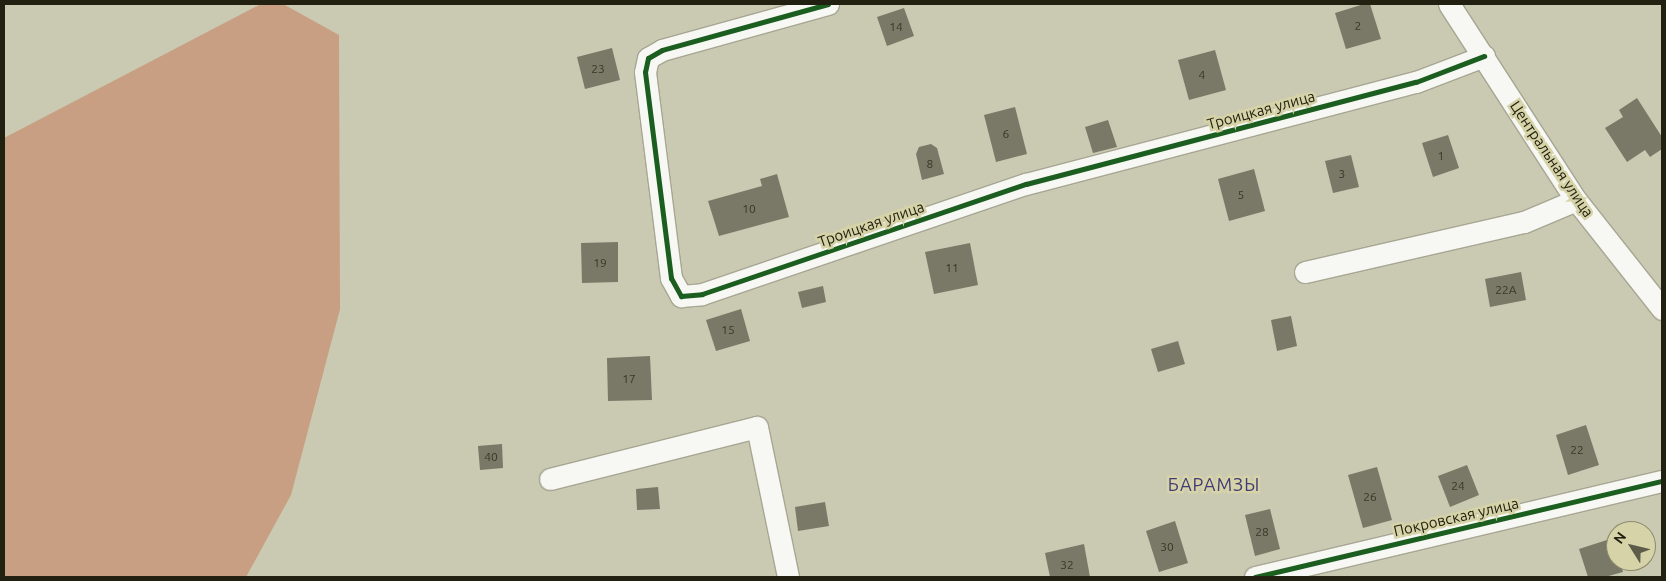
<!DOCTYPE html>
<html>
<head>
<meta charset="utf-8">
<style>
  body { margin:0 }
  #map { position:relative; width:1666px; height:581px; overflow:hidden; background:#cac9b2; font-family:Ubuntu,sans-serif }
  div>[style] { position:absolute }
  .forest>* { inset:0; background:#c89f82 }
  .building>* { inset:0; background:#7a7967 }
  .roads { filter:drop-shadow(1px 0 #a7a693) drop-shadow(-1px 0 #a7a693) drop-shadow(0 1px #a7a693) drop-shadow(0 -1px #a7a693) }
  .minor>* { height:21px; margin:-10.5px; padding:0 10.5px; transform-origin:10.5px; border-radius:10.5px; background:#f7f7f3 }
  .cycleway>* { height:5px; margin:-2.5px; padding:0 2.5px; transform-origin:2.5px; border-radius:2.5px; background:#1b5e20 }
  span { translate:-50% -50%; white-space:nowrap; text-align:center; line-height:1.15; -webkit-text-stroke:5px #d5d3a7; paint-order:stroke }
  .number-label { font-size:12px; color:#383626 }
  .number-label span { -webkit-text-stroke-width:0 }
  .street-label { font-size:15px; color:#222010 }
  .quarter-label { font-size:18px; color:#403b78; letter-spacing:1px }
  .frame { position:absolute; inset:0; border:5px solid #222010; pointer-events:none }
  .north { position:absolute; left:1606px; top:521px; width:50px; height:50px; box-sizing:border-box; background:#d5d3a7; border:1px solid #8d8b6b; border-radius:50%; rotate:306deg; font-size:14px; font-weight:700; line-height:20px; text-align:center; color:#222010 }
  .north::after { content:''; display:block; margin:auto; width:18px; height:22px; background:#5d5b49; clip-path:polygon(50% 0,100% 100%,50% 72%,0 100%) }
</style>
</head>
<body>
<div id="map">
  <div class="forest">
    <i style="clip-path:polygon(261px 4px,283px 4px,339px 35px,340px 309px,291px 495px,246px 577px,4px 577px,4px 138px)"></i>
  </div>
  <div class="building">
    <i style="clip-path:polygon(1364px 4px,1370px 4px,1381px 39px,1346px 49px,1335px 13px)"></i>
    <i style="clip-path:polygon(904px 8px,914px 36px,887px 46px,877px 17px)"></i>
    <i style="clip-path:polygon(612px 48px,620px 80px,585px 89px,577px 57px)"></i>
    <i style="clip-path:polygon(1215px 50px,1226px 90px,1189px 100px,1178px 60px)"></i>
    <i style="clip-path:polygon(1637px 98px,1662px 137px,1662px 149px,1650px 157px,1645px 150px,1627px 162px,1605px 128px,1623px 117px,1619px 110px)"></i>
    <i style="clip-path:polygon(1015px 107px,1027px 154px,996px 162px,984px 115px)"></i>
    <i style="clip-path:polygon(1108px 120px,1117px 147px,1093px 153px,1085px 127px)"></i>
    <i style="clip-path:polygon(1448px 135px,1459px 168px,1433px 177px,1422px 143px)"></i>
    <i style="clip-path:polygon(931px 144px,937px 148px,944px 174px,922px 180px,916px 154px,919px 147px)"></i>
    <i style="clip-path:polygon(1351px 155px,1359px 187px,1333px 193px,1325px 161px)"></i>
    <i style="clip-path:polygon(1254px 169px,1265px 211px,1229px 221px,1218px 179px)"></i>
    <i style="clip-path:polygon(777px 174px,789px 217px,719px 236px,708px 201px,762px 186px,760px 179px)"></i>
    <i style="clip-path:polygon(618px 242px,618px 282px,582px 283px,581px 243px)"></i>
    <i style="clip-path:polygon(970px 243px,978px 285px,934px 294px,925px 252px)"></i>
    <i style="clip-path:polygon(1521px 272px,1526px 300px,1490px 307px,1485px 279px)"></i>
    <i style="clip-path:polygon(823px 286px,826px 302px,802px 308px,798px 292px)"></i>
    <i style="clip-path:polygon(741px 309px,750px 341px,716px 351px,706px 320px)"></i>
    <i style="clip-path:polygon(1291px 316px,1297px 346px,1277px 351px,1271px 320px)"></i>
    <i style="clip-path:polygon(1178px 341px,1185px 364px,1158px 372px,1151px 349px)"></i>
    <i style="clip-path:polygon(650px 356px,652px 400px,608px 401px,607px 358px)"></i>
    <i style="clip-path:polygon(1586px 425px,1599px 465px,1568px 475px,1556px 435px)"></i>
    <i style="clip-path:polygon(502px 444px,503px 468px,480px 470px,478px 446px)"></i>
    <i style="clip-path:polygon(1467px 465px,1479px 495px,1450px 507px,1438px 476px)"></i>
    <i style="clip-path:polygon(1377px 467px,1392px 520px,1363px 528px,1348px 475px)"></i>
    <i style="clip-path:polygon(658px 487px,660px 509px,637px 510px,636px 489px)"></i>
    <i style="clip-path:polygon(825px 502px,829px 526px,798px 531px,795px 507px)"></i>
    <i style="clip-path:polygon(1270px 509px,1280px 549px,1255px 556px,1245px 515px)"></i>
    <i style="clip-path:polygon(1175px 521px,1188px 563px,1159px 572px,1146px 531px)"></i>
    <i style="clip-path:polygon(1613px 538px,1616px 561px,1620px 561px,1623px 572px,1605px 577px,1588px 577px,1579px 549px)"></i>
    <i style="clip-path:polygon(1084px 544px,1090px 577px,1050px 577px,1045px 553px)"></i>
  </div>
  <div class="roads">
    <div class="minor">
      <i style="left:828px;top:4px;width:172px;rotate:164.5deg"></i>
      <i style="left:662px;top:50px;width:16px;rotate:150deg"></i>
      <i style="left:648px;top:58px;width:14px;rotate:102deg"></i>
      <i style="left:645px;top:72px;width:208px;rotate:82.8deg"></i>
      <i style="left:671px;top:278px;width:21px;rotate:61deg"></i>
      <i style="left:681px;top:296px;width:21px;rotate:-5deg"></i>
      <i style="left:702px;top:294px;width:342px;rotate:-18.8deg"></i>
      <i style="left:1026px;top:184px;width:403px;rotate:-14.7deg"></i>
      <i style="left:1416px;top:82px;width:73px;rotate:-20.9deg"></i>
      <i style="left:1449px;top:4px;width:234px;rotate:57.1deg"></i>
      <i style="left:1576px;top:200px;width:139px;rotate:51.7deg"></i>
      <i style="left:1305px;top:272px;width:225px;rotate:-12.9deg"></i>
      <i style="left:1524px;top:222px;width:56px;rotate:-22.9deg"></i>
      <i style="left:550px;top:479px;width:213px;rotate:-14.1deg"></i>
      <i style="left:757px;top:427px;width:153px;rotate:78.3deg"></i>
      <i style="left:1255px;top:577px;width:418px;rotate:-13.3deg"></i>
    </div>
  </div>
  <div class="cycleway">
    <i style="left:828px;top:4px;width:172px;rotate:164.5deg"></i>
    <i style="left:662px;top:50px;width:16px;rotate:150deg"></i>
    <i style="left:648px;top:58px;width:14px;rotate:102deg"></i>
    <i style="left:645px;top:72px;width:208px;rotate:82.8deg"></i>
    <i style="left:671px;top:278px;width:21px;rotate:61deg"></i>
    <i style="left:681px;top:296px;width:21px;rotate:-5deg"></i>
    <i style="left:702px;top:294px;width:342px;rotate:-18.8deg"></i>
    <i style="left:1026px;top:184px;width:403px;rotate:-14.7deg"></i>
    <i style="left:1416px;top:82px;width:73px;rotate:-20.9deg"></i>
    <i style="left:1255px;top:577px;width:418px;rotate:-13.3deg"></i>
  </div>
  <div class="number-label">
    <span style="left:1358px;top:26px">2</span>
    <span style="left:896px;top:27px">14</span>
    <span style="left:598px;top:69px">23</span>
    <span style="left:1202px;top:75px">4</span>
    <span style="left:1006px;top:134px">6</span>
    <span style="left:1441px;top:156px">1</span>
    <span style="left:930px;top:164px">8</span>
    <span style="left:1342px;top:174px">3</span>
    <span style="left:1241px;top:195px">5</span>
    <span style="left:749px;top:209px">10</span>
    <span style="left:600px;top:263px">19</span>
    <span style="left:952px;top:268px">11</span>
    <span style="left:1506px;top:290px">22А</span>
    <span style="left:728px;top:330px">15</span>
    <span style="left:629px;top:379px">17</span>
    <span style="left:1577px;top:450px">22</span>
    <span style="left:491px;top:457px">40</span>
    <span style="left:1458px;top:486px">24</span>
    <span style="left:1370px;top:497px">26</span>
    <span style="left:1262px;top:532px">28</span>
    <span style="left:1167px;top:547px">30</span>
    <span style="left:1067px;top:565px">32</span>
  </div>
  <div class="street-label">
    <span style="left:1261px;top:110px;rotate:-15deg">Троицкая улица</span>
    <span style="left:1552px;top:159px;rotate:56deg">Центральная улица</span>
    <span style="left:871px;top:224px;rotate:-19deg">Троицкая улица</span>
    <span style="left:1456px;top:517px;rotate:-13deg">Покровская улица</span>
  </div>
  <div class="quarter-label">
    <span style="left:1214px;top:484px">БАРАМЗЫ</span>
  </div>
  <div class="frame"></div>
  <div class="north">N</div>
</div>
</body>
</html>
